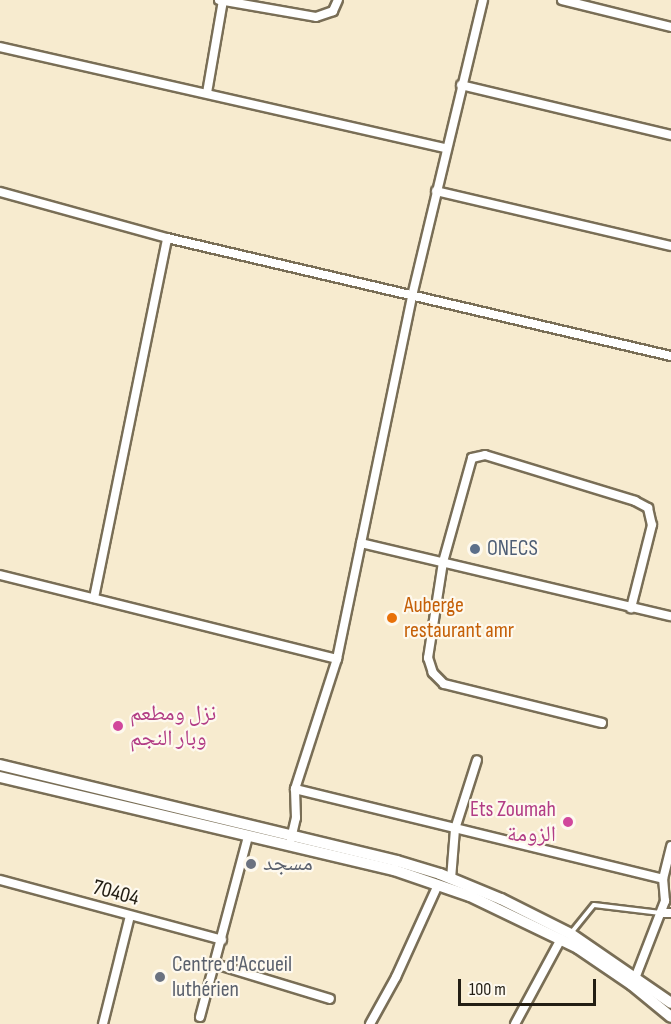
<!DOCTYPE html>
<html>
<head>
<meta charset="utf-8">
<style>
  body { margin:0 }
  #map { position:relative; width:671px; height:1024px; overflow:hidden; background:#f7ebcf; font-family:"Sofia Sans Condensed","Noto Naskh Arabic",sans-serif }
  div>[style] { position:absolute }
  .roads { filter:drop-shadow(2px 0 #796e56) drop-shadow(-2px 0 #796e56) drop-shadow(0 2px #796e56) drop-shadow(0 -2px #796e56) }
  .service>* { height:4px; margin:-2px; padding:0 2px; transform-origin:2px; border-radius:2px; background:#fff }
  .minor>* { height:8px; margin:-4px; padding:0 4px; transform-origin:4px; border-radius:4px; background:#fff }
  .secondary>* { height:10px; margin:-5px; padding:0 5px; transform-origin:5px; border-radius:5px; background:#fff }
  .dots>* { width:16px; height:16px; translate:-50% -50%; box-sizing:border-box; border:3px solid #fef9ee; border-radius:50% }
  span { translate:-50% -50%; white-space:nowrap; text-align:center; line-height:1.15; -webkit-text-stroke:4.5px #fef9ee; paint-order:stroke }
  .service-label { font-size:22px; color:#4e5e75 }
  .left { translate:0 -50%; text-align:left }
  .food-label { font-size:22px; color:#c56008 }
  .hotel-label { font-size:22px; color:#b23c85 }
  .right { translate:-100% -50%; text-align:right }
  .worship-label { font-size:22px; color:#5b616d }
  .street-label { font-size:22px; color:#231e14 }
  .scale { position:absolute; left:458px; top:979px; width:138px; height:27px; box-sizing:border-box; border:3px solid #231e14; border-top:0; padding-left:8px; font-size:18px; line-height:21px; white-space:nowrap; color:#231e14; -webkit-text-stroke:4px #fef9ee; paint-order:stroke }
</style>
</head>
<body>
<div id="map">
  <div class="roads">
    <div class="service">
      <i style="left:571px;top:933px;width:36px;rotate:-51deg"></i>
      <i style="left:594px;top:905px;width:67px;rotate:6.8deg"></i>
    </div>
    <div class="minor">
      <i style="left:219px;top:0;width:98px;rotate:9.9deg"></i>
      <i style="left:316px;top:17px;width:18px;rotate:-19deg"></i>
      <i style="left:333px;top:11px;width:12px;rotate:-66deg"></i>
      <i style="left:562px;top:0;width:112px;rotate:13.9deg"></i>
      <i style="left:0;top:47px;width:457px;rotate:12.8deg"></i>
      <i style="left:461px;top:85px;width:216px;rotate:13.4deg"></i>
      <i style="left:207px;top:93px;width:94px;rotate:-80.2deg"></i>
      <i style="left:436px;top:191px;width:241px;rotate:13.2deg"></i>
      <i style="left:0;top:192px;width:173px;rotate:15.4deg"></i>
      <i style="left:167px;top:238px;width:518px;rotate:13.18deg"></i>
      <i style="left:361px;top:543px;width:318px;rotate:13.3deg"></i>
      <i style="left:0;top:575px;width:347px;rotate:14deg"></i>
      <i style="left:94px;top:598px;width:367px;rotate:-78.5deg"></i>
      <i style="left:602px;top:723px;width:163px;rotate:-166.1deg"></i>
      <i style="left:444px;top:684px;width:16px;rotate:-135deg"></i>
      <i style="left:433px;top:673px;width:16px;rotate:-108deg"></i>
      <i style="left:428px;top:658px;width:97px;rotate:-81.1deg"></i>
      <i style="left:443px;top:562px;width:108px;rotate:-74.4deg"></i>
      <i style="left:472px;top:458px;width:13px;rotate:-13deg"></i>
      <i style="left:485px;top:455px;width:157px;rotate:17deg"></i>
      <i style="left:635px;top:501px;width:15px;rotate:28deg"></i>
      <i style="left:648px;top:508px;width:17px;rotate:77deg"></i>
      <i style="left:652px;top:525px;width:86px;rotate:104.2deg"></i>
      <i style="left:295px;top:789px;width:379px;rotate:13.7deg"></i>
      <i style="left:291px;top:839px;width:22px;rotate:-77deg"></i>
      <i style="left:296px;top:818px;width:29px;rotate:-92deg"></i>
      <i style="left:295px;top:789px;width:137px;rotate:-72.1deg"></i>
      <i style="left:337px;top:659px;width:371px;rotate:-78.3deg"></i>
      <i style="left:412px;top:296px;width:304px;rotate:-76.5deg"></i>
      <i style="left:451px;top:879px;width:50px;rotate:-85.4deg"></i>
      <i style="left:455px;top:829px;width:72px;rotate:-72.3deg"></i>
      <i style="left:0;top:880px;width:230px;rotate:15.1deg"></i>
      <i style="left:661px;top:913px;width:10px"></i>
      <i style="left:215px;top:964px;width:120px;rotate:16.9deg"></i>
      <i style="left:634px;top:981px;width:86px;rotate:-68.8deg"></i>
      <i style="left:665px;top:901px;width:22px;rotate:-95deg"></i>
      <i style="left:663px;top:879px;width:34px;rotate:-76deg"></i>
      <i style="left:200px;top:1017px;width:187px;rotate:-75.1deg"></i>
      <i style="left:103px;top:1024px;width:111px;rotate:-76deg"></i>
      <i style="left:370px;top:1024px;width:54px;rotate:-61deg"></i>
      <i style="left:396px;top:977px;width:101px;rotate:-65.5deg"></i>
      <i style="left:515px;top:1024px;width:97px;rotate:-61.6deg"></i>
    </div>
    <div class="secondary">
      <i style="left:0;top:765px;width:408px;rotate:13.6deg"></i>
      <i style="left:397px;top:861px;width:45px;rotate:16.8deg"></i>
      <i style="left:440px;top:874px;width:66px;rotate:22.3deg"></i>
      <i style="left:501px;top:899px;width:78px;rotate:26.6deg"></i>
      <i style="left:571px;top:934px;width:121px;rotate:34.6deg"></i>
      <i style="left:0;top:777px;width:405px;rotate:13.3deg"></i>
      <i style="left:394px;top:870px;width:80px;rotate:18.9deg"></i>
      <i style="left:470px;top:896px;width:120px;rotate:25.7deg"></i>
      <i style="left:578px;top:948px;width:65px;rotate:34.4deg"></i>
      <i style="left:632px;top:985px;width:50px;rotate:39.4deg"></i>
    </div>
  </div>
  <div class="dots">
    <i style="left:475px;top:549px;background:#5c6f8a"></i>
    <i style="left:392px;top:618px;background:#e8710a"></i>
    <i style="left:118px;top:726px;background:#d1479c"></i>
    <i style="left:568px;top:822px;background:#d1479c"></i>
    <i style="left:251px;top:864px;background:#6b7280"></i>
    <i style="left:160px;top:977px;background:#6b7280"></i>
  </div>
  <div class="service-label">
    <span class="left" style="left:487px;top:549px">ONECS</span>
  </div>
  <div class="food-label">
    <span class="left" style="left:404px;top:618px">Auberge<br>restaurant amr</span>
  </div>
  <div class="hotel-label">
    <span class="left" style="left:130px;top:726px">نزل ومطعم<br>وبار النجم</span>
    <span class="right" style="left:556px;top:822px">Ets Zoumah<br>الزومة</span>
  </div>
  <div class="worship-label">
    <span class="left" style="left:263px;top:864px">مسجد</span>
    <span class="left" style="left:172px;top:977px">Centre d'Accueil<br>luthérien</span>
  </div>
  <div class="street-label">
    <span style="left:116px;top:893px;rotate:15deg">70404</span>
  </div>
  <div class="scale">100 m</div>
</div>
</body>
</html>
